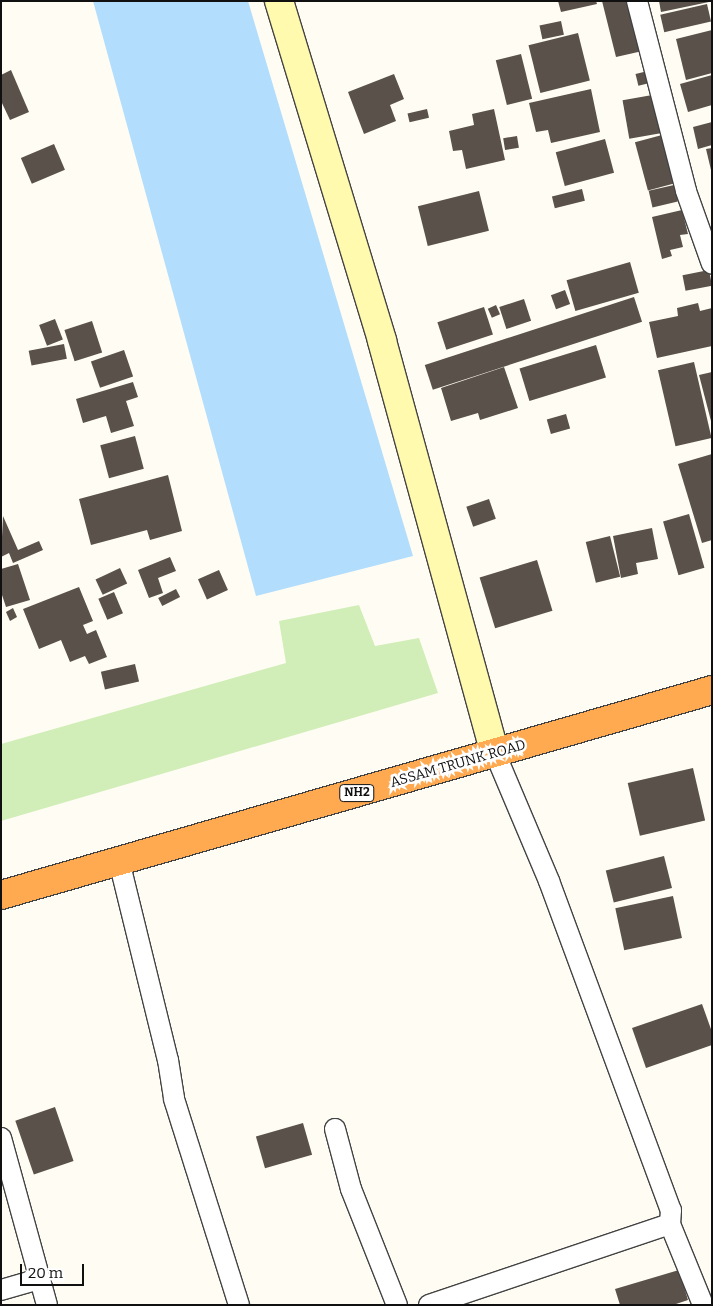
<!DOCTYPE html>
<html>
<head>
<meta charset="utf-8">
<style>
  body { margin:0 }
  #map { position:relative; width:713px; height:1306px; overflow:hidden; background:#fffdf3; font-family:Bitter,serif }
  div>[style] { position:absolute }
  .green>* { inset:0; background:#d1eeb8 }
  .water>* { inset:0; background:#b2ddfc }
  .building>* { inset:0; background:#5a514b; transform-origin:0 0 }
  .roads { filter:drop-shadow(1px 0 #434343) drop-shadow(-1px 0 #434343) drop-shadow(0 1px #434343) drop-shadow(0 -1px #434343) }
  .street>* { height:20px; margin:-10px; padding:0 10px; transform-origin:10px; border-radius:10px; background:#fff }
  .secondary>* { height:28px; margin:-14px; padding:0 14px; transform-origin:14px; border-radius:14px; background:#fffaae }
  .highway>* { height:28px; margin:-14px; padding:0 14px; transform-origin:14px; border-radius:14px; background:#ffa951 }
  span { translate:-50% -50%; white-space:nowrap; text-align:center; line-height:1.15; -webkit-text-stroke:5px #fff; paint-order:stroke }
  .shield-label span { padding:1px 4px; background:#fff; border:1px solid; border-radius:4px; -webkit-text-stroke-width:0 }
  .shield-label { font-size:12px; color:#101010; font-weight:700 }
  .street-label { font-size:14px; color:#101010 }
  .frame { position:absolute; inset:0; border:2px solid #101010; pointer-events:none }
  .scale { position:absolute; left:20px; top:1264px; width:64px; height:22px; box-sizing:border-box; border:2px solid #101010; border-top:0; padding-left:6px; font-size:15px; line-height:18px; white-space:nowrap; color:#101010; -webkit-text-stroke:4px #fff; paint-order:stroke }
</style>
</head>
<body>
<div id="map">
  <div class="green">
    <i style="clip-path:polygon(359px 605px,375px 646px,419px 638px,438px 693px,1px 821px,1px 744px,286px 663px,279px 621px)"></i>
  </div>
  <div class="water">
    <i style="clip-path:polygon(93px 1px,248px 1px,413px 556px,256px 596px)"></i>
  </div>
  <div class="building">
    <i style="clip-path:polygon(558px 1px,596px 1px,597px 4px,561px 12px)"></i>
    <i style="clip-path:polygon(602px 1px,635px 1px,647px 50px,616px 57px)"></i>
    <i style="clip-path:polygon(659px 1px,709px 1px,709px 2px,661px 12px)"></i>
    <i style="left:707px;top:4px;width:18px;height:48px;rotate:77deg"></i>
    <i style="left:561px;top:21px;width:14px;height:22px;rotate:78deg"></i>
    <i style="clip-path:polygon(712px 30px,712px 73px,686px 80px,676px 39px)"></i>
    <i style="left:578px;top:33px;width:49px;height:51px;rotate:76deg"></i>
    <i style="left:521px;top:54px;width:46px;height:26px;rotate:76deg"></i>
    <i style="clip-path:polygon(11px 70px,29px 112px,10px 120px,1px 101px,1px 75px)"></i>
    <i style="left:652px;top:70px;width:12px;height:17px;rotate:76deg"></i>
    <i style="clip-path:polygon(394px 74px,404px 99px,390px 105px,396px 121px,364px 134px,348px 92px)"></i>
    <i style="clip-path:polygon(712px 75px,712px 105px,688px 112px,680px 84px)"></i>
    <i style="clip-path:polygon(591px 89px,600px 132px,551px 143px,548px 130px,536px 132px,529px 103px)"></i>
    <i style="left:658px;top:94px;width:39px;height:36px;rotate:80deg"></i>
    <i style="left:427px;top:109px;width:9px;height:20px;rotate:77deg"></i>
    <i style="clip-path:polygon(494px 109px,505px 160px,466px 169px,462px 150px,453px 151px,449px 131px,474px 125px,472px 114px)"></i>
    <i style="clip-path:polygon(712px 122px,712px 145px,698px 149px,693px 127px)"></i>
    <i style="left:662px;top:135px;width:50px;height:28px;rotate:75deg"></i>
    <i style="left:517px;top:136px;width:12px;height:14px;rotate:81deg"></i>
    <i style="left:605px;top:139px;width:35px;height:51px;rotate:75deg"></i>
    <i style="left:54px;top:144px;width:28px;height:36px;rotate:67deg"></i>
    <i style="clip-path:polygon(712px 148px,712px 170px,711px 170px,706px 149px)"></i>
    <i style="left:674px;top:185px;width:17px;height:26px;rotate:77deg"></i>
    <i style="left:582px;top:189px;width:12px;height:31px;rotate:76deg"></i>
    <i style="left:479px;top:191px;width:41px;height:63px;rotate:76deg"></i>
    <i style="clip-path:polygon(682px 210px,688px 234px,680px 235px,683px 247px,670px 250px,672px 256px,662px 259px,652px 217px)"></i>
    <i style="left:630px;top:262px;width:32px;height:66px;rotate:74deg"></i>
    <i style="left:709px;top:270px;width:16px;height:27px;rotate:79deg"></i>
    <i style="left:565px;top:290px;width:15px;height:15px;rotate:70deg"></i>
    <i style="left:634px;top:297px;width:26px;height:220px;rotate:72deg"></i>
    <i style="left:524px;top:299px;width:23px;height:26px;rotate:72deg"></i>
    <i style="clip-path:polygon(698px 303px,700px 311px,712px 308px,712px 346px,657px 358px,649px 322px,678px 316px,677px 308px)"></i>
    <i style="left:496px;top:305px;width:10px;height:9px;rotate:66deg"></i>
    <i style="left:484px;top:307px;width:29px;height:49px;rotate:72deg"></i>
    <i style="left:55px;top:319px;width:22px;height:17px;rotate:69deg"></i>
    <i style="left:92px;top:321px;width:33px;height:29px;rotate:72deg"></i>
    <i style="left:64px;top:344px;width:15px;height:36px;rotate:79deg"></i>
    <i style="left:596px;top:345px;width:34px;height:80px;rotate:73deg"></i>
    <i style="left:124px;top:350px;width:28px;height:35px;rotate:71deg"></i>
    <i style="left:694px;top:362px;width:78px;height:37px;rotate:77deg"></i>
    <i style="clip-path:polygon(504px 367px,518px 408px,480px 420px,478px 413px,451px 421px,441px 388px)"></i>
    <i style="clip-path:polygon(712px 372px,712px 421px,711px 421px,699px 375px)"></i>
    <i style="clip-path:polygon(133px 382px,138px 397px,126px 401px,134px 426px,111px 433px,106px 416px,83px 423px,76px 399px)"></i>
    <i style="left:566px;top:414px;width:15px;height:20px;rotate:74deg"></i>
    <i style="left:135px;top:436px;width:34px;height:36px;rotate:75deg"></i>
    <i style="clip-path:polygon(712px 454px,712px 540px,702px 543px,678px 464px)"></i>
    <i style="clip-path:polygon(168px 475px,182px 531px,150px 540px,147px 530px,91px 545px,79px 499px)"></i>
    <i style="left:489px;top:499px;width:21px;height:24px;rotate:71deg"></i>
    <i style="left:689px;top:514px;width:56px;height:27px;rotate:74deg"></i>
    <i style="clip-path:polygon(3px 516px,18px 550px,39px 541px,43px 550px,13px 563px,9px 553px,1px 557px)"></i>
    <i style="clip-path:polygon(652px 528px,658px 559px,636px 563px,638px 574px,621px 578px,613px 536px)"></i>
    <i style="left:610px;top:536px;width:42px;height:25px;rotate:76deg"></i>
    <i style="clip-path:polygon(170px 557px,176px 571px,158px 578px,163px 593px,149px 598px,138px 570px)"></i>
    <i style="left:537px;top:560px;width:53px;height:60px;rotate:73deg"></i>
    <i style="clip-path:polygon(18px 564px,30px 600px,6px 607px,1px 592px,1px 569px)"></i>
    <i style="left:120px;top:568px;width:17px;height:27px;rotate:65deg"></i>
    <i style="left:219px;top:570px;width:22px;height:23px;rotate:66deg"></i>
    <i style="clip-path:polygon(79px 587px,93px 621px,83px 625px,87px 634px,96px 630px,107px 657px,89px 664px,85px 656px,70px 662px,61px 640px,39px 649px,23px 609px)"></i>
    <i style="left:176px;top:589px;width:9px;height:20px;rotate:63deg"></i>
    <i style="left:114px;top:592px;width:23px;height:17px;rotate:67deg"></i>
    <i style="clip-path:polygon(13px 608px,17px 617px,10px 621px,6px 612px)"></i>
    <i style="left:135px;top:664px;width:18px;height:35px;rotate:77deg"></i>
    <i style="left:693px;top:768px;width:54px;height:67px;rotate:77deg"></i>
    <i style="left:664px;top:856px;width:33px;height:60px;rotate:76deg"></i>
    <i style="left:673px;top:896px;width:43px;height:59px;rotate:78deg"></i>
    <i style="clip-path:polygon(702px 1004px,712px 1032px,712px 1045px,646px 1068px,632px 1028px)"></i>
    <i style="left:55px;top:1107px;width:57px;height:42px;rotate:71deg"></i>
    <i style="left:303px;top:1123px;width:33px;height:49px;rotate:74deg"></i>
    <i style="clip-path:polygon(679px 1270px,688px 1300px,673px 1305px,620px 1305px,615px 1289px)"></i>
  </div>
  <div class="roads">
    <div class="street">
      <i style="left:637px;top:1px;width:196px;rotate:75.5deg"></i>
      <i style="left:686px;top:191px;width:77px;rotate:70.4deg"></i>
      <i style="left:495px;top:753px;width:139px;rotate:67.1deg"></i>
      <i style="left:549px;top:881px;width:351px;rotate:69.7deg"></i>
      <i style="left:671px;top:1210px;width:14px;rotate:94deg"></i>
      <i style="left:670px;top:1224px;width:87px;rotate:67.8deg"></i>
      <i style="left:119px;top:861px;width:205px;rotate:76.2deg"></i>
      <i style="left:168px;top:1060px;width:39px;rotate:81deg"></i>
      <i style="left:174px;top:1099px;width:216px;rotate:72.5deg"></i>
      <i style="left:335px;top:1129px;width:62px;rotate:75.1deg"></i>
      <i style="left:351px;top:1189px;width:125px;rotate:68.4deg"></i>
      <i style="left:1px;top:1138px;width:173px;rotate:74.6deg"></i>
      <i style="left:1px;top:1290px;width:40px;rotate:-16deg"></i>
      <i style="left:429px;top:1305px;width:254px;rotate:-18.6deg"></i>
    </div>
    <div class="secondary">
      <i style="left:279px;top:1px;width:355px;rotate:73.1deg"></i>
      <i style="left:382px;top:341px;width:427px;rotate:74.7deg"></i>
    </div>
    <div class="highway">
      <i style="left:1px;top:895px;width:740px;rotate:-16.08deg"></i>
    </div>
  </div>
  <div class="shield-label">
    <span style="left:357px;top:793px">NH2</span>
  </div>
  <div class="street-label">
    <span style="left:458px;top:764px;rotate:-16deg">ASSAM TRUNK ROAD</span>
  </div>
  <div class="frame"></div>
  <div class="scale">20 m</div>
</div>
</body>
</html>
